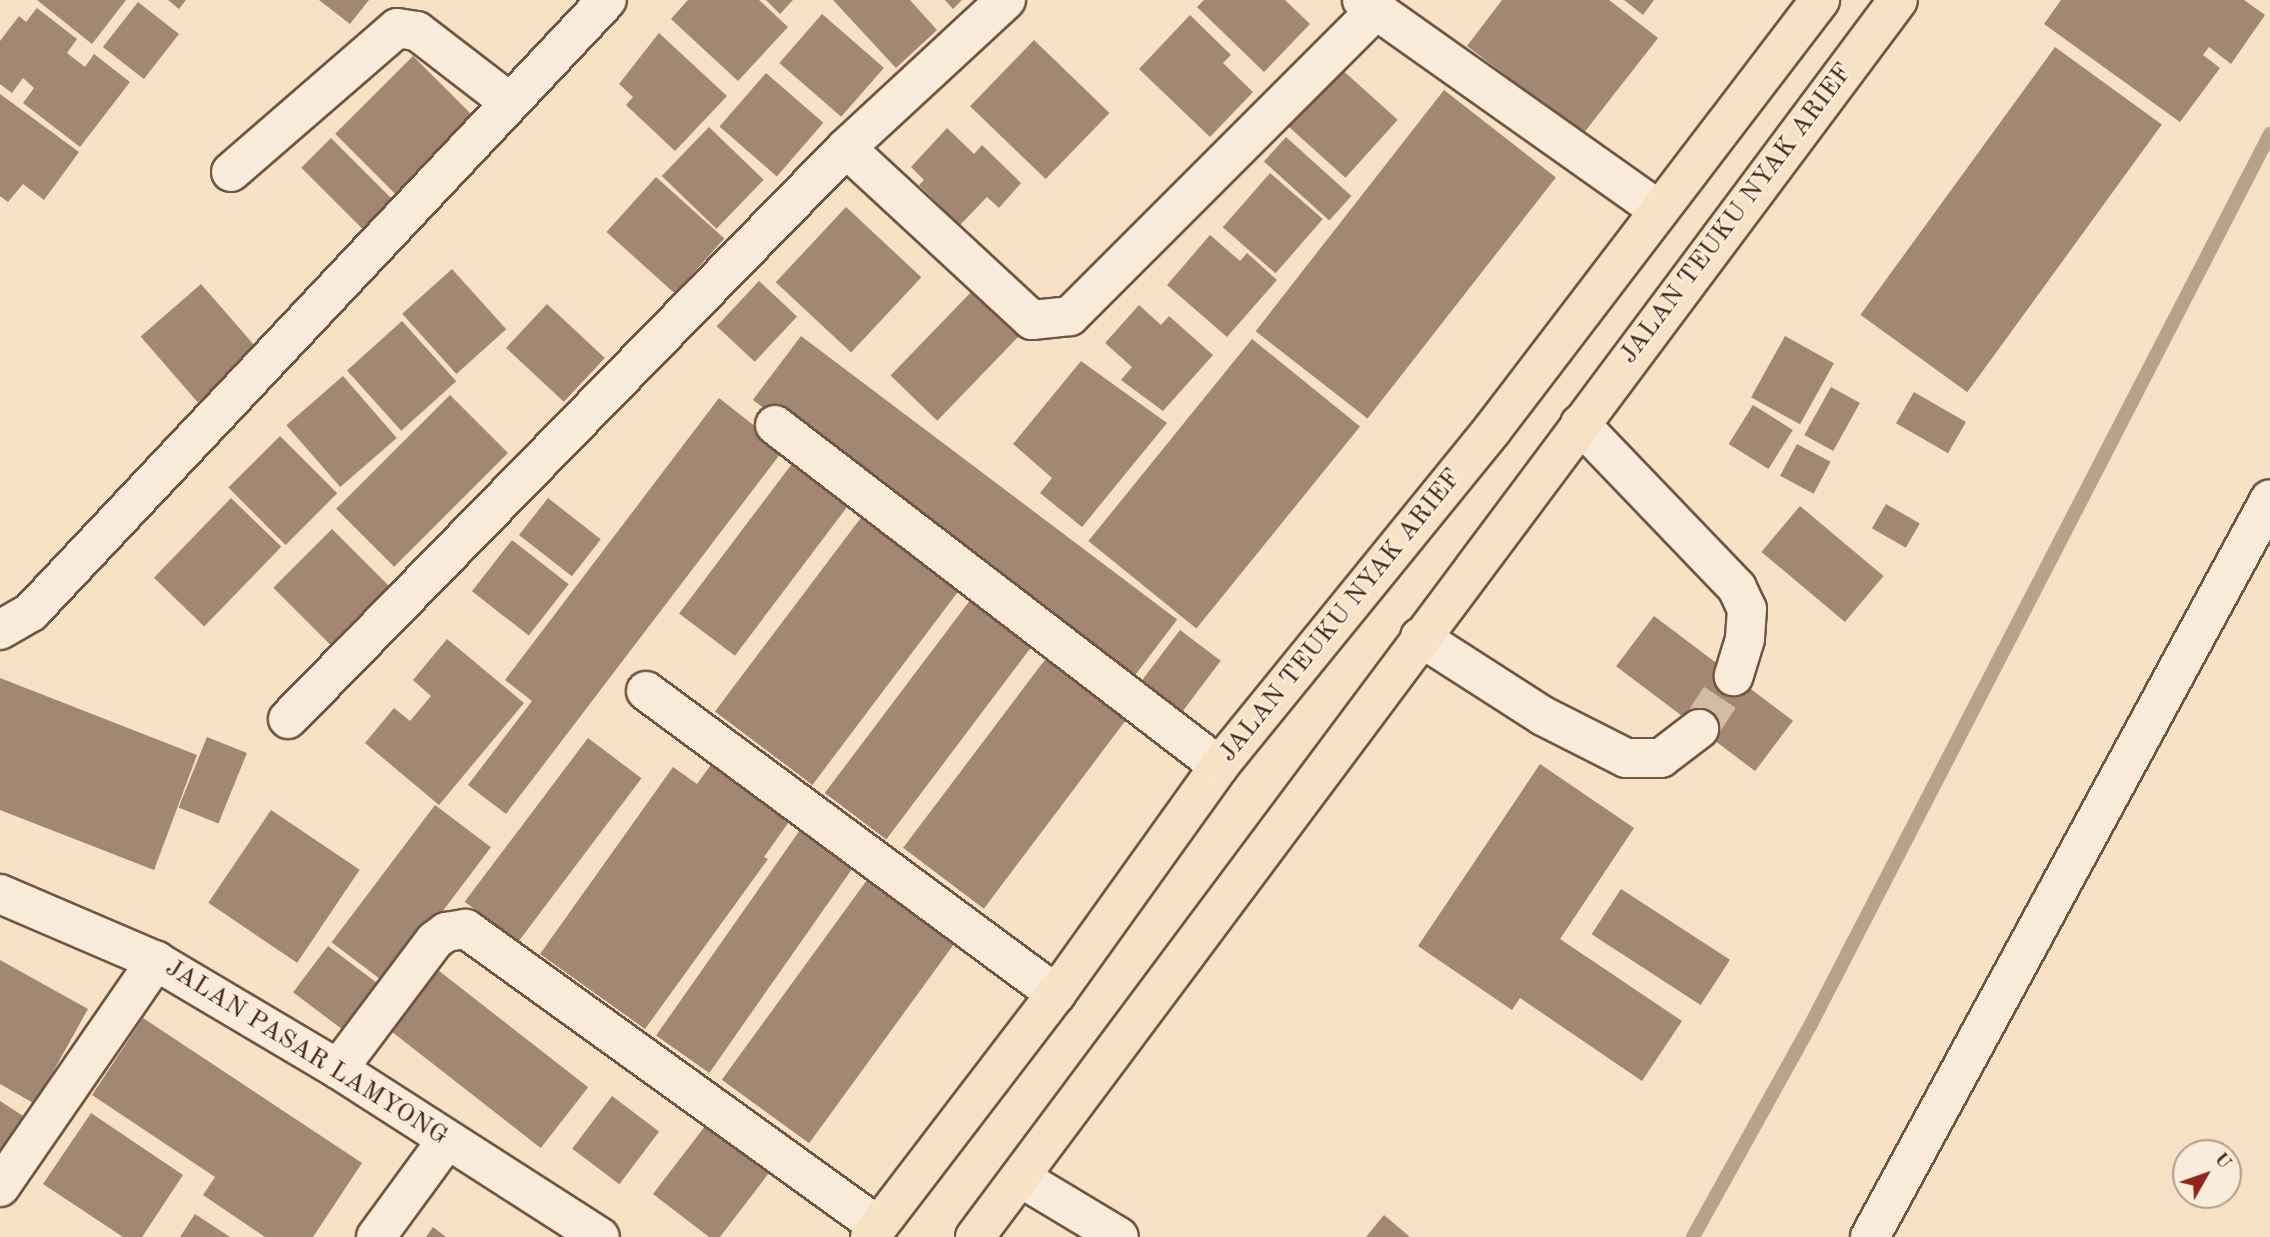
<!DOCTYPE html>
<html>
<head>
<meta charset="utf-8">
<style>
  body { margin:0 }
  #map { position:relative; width:2270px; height:1237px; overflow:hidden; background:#f7e2c6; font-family:"Old Standard TT",serif }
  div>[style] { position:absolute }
  .stream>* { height:14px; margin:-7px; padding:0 7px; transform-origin:7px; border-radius:7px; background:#baa28a }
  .building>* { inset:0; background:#a28872; transform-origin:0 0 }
  .minor-tunnel>* { height:38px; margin-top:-19px; transform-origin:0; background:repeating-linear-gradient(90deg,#d3bca3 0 38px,transparent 0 57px) }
  .roads { filter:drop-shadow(2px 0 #725542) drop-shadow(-2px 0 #725542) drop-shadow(0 2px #725542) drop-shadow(0 -2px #725542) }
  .minor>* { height:38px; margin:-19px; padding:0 19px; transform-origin:19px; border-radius:19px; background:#faecda }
  .major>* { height:38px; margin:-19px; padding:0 19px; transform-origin:19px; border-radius:19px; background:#f7e2c6 }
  span { translate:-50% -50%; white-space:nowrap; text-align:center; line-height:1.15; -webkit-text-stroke:5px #faecda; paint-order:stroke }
  .street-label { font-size:26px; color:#452616 }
  .north { position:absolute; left:2172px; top:1139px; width:70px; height:70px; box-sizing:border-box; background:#faecda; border:2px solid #b29d8c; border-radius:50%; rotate:50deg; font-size:19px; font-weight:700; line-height:28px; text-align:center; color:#452616 }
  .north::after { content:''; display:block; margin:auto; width:24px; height:32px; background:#8f2418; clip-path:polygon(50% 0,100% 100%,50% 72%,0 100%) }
</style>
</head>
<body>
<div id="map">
  <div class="stream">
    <i style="left:1693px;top:1237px;width:241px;rotate:-61deg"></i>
    <i style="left:1810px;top:1026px;width:1004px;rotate:-62.72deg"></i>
  </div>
  <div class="building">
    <i style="clip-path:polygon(37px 0,126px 0,92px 44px)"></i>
    <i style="clip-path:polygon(168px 0,186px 0,179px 9px)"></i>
    <i style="clip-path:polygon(319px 0,369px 0,350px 24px)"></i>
    <i style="clip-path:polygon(688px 0,759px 0,788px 27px,738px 81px,671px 19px)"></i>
    <i style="clip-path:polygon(766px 0,793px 0,780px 14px)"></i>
    <i style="clip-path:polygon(833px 0,910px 0,937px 30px,896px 68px)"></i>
    <i style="clip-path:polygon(945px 0,962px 0,953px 9px)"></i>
    <i style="clip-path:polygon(1204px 0,1285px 0,1310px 24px,1264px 72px,1197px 7px)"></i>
    <i style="clip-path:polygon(1502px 0,1609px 0,1658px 38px,1583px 134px,1467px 46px)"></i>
    <i style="clip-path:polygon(1624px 0,1654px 0,1643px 15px)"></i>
    <i style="clip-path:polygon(2061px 0,2244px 0,2265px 15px,2231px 64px,2209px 47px,2203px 55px,2220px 68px,2180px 122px,2044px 24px)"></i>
    <i style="left:138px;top:2px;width:52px;height:57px;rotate:38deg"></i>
    <i style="clip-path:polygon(37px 8px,77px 39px,67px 53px,85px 67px,94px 54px,130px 82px,80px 147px,23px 103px,34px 88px,23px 78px,12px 93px,0 84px,0 41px,19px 16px,26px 22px)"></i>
    <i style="left:822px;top:14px;width:82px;height:65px;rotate:41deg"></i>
    <i style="clip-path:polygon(1190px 15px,1231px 55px,1223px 63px,1253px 92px,1210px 137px,1139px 69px)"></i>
    <i style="clip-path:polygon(659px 33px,727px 96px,675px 151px,626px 105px,633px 97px,619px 84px)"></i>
    <i style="left:1034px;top:40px;width:105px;height:92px;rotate:44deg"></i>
    <i style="left:2055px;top:47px;width:132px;height:331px;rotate:36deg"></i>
    <i style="left:413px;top:56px;width:85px;height:110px;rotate:45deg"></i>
    <i style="left:1339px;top:67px;width:79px;height:78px;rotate:42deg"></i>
    <i style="left:766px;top:73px;width:76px;height:71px;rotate:41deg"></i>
    <i style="left:1444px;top:90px;width:142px;height:306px;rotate:38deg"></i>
    <i style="clip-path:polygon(0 94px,79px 152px,44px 200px,23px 184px,8px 202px,0 196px)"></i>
    <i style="left:709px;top:127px;width:76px;height:68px;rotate:44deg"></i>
    <i style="clip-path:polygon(947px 128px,974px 154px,982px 145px,1021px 183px,999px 208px,987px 197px,960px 225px,919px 185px,924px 180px,911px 167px)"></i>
    <i style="left:1286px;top:137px;width:88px;height:33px;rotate:42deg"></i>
    <i style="left:331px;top:138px;width:93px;height:42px;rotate:45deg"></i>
    <i style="left:1270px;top:173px;width:70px;height:72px;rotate:41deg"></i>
    <i style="left:656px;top:177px;width:92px;height:74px;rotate:42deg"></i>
    <i style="left:846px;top:207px;width:103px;height:103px;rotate:43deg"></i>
    <i style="clip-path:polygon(1210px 235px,1240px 261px,1247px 253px,1277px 280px,1227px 337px,1167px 285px)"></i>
    <i style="left:452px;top:269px;width:81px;height:67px;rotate:48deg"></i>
    <i style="left:759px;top:281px;width:52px;height:62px;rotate:43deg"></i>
    <i style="left:201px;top:284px;width:87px;height:80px;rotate:49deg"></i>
    <i style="left:976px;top:287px;width:65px;height:123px;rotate:44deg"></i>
    <i style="left:547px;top:304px;width:79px;height:60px;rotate:43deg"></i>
    <i style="clip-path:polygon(1139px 305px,1161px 325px,1169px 316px,1213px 355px,1163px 411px,1121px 380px,1132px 367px,1105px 343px)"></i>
    <i style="left:402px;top:321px;width:81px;height:74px;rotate:48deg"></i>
    <i style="left:801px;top:336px;width:471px;height:80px;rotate:37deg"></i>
    <i style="left:1785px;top:336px;width:56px;height:70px;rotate:29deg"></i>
    <i style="left:1252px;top:339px;width:139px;height:260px;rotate:39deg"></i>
    <i style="clip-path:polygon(1081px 361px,1167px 423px,1082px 527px,1040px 493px,1052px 478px,1013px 444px)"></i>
    <i style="left:343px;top:376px;width:82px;height:75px;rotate:49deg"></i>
    <i style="left:1831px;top:387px;width:33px;height:55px;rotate:29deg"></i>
    <i style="left:1914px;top:392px;width:60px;height:36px;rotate:30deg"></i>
    <i style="left:450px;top:395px;width:82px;height:161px;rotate:45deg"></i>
    <i style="clip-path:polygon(719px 398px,784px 449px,506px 814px,468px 785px,532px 701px,505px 680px)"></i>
    <i style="left:1753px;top:405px;width:47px;height:46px;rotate:32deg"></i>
    <i style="left:280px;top:436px;width:81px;height:73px;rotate:45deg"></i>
    <i style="left:1797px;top:444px;width:38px;height:36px;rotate:28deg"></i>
    <i style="left:794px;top:461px;width:70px;height:191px;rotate:37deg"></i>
    <i style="left:231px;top:498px;width:70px;height:111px;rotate:44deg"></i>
    <i style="left:548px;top:498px;width:67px;height:47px;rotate:38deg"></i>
    <i style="left:1886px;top:504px;width:39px;height:28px;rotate:30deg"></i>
    <i style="left:1800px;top:506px;width:109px;height:60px;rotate:40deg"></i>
    <i style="left:866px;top:511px;width:122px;height:251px;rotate:37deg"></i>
    <i style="left:332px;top:529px;width:81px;height:83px;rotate:45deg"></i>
    <i style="left:512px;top:540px;width:72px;height:65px;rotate:38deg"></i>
    <i style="left:974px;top:595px;width:77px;height:248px;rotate:37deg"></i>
    <i style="left:1654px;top:616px;width:174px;height:63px;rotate:37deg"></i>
    <i style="left:1180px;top:630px;width:51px;height:69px;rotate:37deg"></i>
    <i style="clip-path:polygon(447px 639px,524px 703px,439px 805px,365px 743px,394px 708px,410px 721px,431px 696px,413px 680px)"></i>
    <i style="left:1053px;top:649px;width:101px;height:249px;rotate:37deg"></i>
    <i style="clip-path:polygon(0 678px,197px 755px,154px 870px,0 810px)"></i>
    <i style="left:207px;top:737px;width:43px;height:76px;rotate:22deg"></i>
    <i style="left:588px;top:738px;width:67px;height:205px;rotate:37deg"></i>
    <i style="clip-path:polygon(713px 762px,791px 819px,764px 857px,768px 859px,645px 1029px,540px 954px,673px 767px,697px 784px)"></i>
    <i style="clip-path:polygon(1540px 764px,1634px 828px,1560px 939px,1682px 1021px,1642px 1081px,1520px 998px,1512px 1010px,1418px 946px)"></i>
    <i style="left:435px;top:805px;width:70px;height:172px;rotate:37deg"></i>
    <i style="left:271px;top:810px;width:107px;height:112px;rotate:34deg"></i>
    <i style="left:800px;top:830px;width:65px;height:251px;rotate:35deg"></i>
    <i style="left:867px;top:880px;width:108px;height:247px;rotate:36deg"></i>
    <i style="left:1621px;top:889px;width:130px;height:54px;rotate:33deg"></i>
    <i style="left:328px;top:946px;width:66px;height:58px;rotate:37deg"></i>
    <i style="clip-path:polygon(0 960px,88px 1009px,35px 1104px,0 1084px)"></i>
    <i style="left:429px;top:963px;width:202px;height:77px;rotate:38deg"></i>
    <i style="clip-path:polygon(143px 1018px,362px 1163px,313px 1237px,265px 1237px,203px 1195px,215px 1177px,92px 1095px)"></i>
    <i style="left:612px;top:1096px;width:59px;height:66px;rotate:37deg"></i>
    <i style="clip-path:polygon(0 1101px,31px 1121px,0 1171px)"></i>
    <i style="clip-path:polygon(91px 1113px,183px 1175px,142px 1237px,123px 1237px,43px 1184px)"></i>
    <i style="clip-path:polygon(712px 1117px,775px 1165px,720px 1237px,709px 1237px,653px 1194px)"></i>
    <i style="clip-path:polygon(195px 1214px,230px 1237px,180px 1237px)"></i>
    <i style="clip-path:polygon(1384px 1215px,1410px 1237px,1366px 1237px)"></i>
    <i style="clip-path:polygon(433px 1227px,446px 1237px,426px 1237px)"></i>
  </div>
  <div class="minor-tunnel">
    <i style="left:1699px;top:729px;width:64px;rotate:-56.6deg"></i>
  </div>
  <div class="roads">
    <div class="minor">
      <i style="left:1362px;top:0;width:364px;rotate:35.3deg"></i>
      <i style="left:846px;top:148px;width:253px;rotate:42.8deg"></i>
      <i style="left:1032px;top:320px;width:38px;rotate:-6deg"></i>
      <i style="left:1070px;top:316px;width:431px;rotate:-45deg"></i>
      <i style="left:231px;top:172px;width:220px;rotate:-40.9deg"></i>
      <i style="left:397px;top:28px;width:20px;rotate:9deg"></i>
      <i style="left:417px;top:31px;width:115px;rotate:37.6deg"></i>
      <i style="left:1580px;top:424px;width:227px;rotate:46.2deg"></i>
      <i style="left:1737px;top:588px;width:23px;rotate:65deg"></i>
      <i style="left:1747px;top:609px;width:30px;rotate:94deg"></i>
      <i style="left:1745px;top:639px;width:39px;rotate:107deg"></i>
      <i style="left:775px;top:425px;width:560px;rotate:37.52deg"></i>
      <i style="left:0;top:630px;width:36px;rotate:-30deg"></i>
      <i style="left:31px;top:612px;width:840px;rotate:-46.74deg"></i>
      <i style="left:1420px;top:637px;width:146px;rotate:32.7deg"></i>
      <i style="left:1543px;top:716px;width:93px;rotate:26.8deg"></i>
      <i style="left:1626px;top:758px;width:35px"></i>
      <i style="left:1661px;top:758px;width:48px;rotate:-37.3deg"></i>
      <i style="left:646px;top:691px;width:510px;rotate:36.47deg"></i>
      <i style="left:288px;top:719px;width:798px;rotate:-45.66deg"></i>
      <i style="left:846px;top:148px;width:218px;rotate:-42.8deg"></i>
      <i style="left:0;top:894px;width:170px;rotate:23.2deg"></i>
      <i style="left:156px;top:961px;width:212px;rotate:30.7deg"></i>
      <i style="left:338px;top:1069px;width:311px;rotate:32.7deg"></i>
      <i style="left:338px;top:1069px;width:161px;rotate:-53.1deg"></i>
      <i style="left:435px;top:940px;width:14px;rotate:-36deg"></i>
      <i style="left:446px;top:932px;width:20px;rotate:-9deg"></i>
      <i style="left:466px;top:929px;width:508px;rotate:35.79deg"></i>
      <i style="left:1021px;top:1178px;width:114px;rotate:31deg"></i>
      <i style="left:0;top:1187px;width:275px;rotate:-55.4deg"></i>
      <i style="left:376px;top:1237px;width:120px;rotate:-53.8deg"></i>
      <i style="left:1870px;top:1237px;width:839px;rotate:-61.54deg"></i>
    </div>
    <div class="major">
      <i style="left:870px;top:1237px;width:306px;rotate:-52.6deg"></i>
      <i style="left:1056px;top:994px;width:280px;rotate:-54.4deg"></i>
      <i style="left:1219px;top:766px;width:433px;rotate:-50.9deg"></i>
      <i style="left:1492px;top:430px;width:541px;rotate:-52.66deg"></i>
      <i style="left:975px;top:1237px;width:1543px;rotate:-53.27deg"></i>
    </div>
  </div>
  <div class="street-label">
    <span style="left:1737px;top:214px;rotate:-53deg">JALAN TEUKU NYAK ARIEF</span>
    <span style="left:1341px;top:616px;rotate:-51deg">JALAN TEUKU NYAK ARIEF</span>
    <span style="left:306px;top:1053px;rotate:32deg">JALAN PASAR LAMYONG</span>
  </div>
  <div class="north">U</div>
</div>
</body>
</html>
